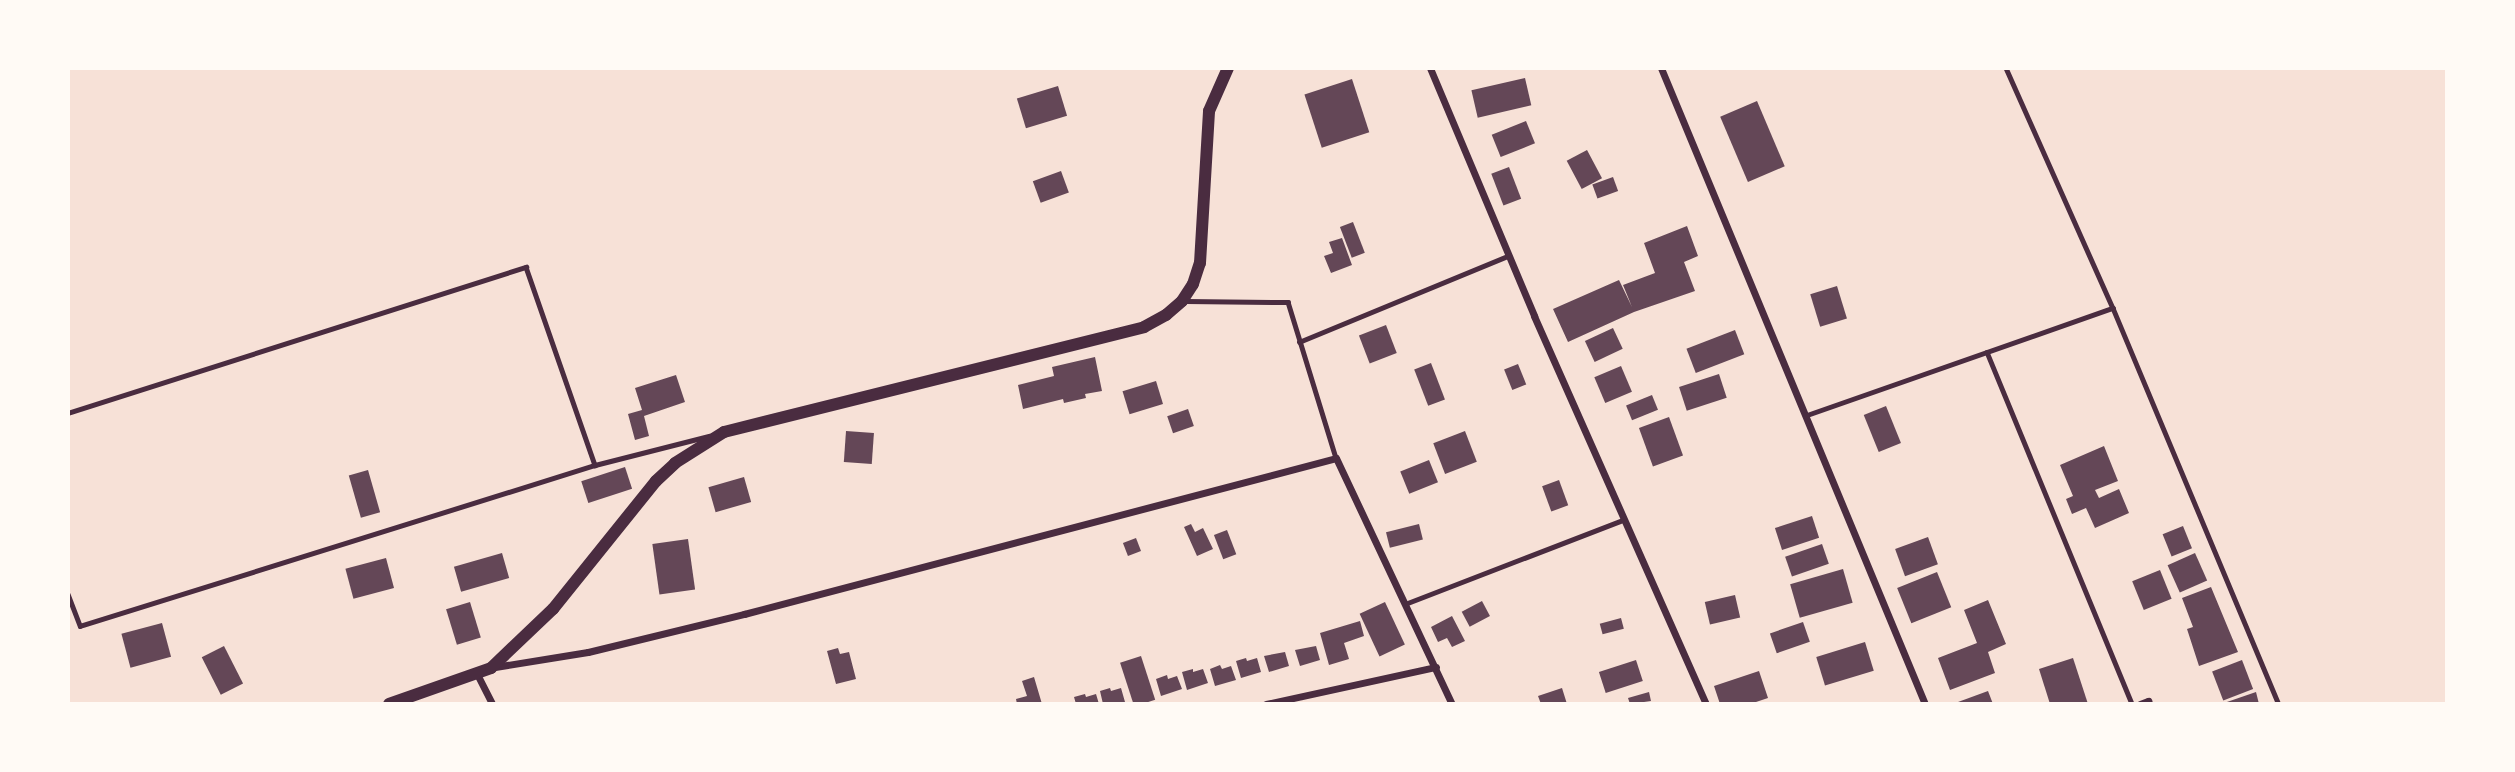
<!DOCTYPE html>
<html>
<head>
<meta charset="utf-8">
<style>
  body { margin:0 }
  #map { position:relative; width:2515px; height:772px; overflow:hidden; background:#f7e1d7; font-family:"Titillium Web",sans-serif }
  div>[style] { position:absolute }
  .building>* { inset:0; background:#644757; transform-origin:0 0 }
  .service>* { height:4.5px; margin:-2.25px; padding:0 2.25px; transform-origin:2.25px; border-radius:2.25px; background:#4a2c40 }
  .minor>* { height:7px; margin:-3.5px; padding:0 3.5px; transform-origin:3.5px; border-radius:3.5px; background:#4a2c40 }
  .secondary>* { height:12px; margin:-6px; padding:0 6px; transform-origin:6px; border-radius:6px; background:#4a2c40 }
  span { translate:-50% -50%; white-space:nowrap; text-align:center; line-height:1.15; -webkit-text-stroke:6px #fffaf5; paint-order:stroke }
  .frame { position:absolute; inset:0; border:70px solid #fffaf5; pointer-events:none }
</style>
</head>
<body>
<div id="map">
  <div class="building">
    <i style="left:1525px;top:78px;width:28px;height:55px;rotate:77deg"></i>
    <i style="left:1352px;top:79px;width:56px;height:50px;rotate:72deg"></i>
    <i style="left:1058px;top:86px;width:31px;height:43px;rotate:73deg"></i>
    <i style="left:1757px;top:101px;width:71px;height:40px;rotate:67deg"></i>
    <i style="left:1526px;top:121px;width:24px;height:37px;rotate:68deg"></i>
    <i style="left:1587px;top:150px;width:32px;height:23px;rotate:62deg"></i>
    <i style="left:1509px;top:167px;width:34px;height:19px;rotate:69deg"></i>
    <i style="left:1061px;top:171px;width:23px;height:30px;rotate:70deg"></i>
    <i style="left:1613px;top:177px;width:15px;height:22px;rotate:70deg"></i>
    <i style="left:1353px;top:222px;width:33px;height:14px;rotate:69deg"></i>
    <i style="clip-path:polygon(1687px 226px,1698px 256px,1684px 262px,1695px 291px,1634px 312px,1568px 342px,1553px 309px,1619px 280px,1632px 307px,1623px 285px,1655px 273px,1644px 243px)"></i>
    <i style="clip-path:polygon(1342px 238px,1352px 265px,1331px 273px,1324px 256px,1333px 253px,1329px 242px)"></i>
    <i style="left:1837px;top:286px;width:34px;height:28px;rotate:73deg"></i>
    <i style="left:1386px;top:325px;width:30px;height:29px;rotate:69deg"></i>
    <i style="left:1613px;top:328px;width:23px;height:31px;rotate:65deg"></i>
    <i style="left:1735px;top:330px;width:26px;height:52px;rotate:69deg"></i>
    <i style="clip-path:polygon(1095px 357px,1102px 391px,1085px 394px,1086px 398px,1064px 403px,1063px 399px,1023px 409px,1018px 385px,1054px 376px,1052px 367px)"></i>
    <i style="left:1431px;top:363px;width:39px;height:18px;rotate:69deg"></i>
    <i style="left:1518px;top:364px;width:22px;height:15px;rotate:68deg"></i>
    <i style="left:1621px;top:366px;width:28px;height:29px;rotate:67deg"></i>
    <i style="left:1719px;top:374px;width:25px;height:42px;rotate:72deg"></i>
    <i style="clip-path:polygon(676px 375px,685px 402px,644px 416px,649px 436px,635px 440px,628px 414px,642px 410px,635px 388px)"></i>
    <i style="left:1156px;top:381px;width:24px;height:35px;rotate:73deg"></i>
    <i style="left:1652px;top:395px;width:16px;height:28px;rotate:68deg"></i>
    <i style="left:1886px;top:406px;width:40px;height:24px;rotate:68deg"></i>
    <i style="left:1188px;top:409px;width:18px;height:22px;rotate:71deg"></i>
    <i style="left:1669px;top:417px;width:41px;height:32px;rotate:70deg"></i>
    <i style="left:846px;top:431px;width:28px;height:31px;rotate:4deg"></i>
    <i style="left:1465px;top:431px;width:33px;height:34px;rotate:69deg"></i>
    <i style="clip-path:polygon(2104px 446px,2118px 481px,2095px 490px,2099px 498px,2119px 489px,2129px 513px,2095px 528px,2086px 508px,2072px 514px,2066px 499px,2073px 496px,2060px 465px)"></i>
    <i style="left:1429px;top:460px;width:24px;height:31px;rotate:68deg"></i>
    <i style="left:625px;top:467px;width:23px;height:46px;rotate:72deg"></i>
    <i style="left:368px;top:470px;width:44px;height:20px;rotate:74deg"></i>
    <i style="left:744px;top:477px;width:26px;height:37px;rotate:74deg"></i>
    <i style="left:1559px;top:480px;width:27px;height:18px;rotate:70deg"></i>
    <i style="left:1812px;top:516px;width:23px;height:39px;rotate:72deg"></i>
    <i style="clip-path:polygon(1191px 524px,1195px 532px,1203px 528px,1213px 549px,1197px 556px,1184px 527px)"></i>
    <i style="left:1419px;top:524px;width:16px;height:34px;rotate:76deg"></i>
    <i style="left:2183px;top:526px;width:24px;height:22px;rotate:68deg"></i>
    <i style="left:1227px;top:530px;width:26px;height:14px;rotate:69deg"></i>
    <i style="left:1928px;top:537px;width:29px;height:35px;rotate:70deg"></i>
    <i style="left:1136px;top:538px;width:14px;height:14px;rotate:69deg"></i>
    <i style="left:688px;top:539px;width:51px;height:36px;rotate:82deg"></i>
    <i style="left:1822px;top:544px;width:21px;height:39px;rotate:71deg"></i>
    <i style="left:502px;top:553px;width:26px;height:50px;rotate:74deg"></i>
    <i style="left:2195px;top:553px;width:30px;height:30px;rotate:66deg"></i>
    <i style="left:386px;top:558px;width:31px;height:42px;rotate:75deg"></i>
    <i style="left:1843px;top:569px;width:35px;height:55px;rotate:74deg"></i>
    <i style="left:2160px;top:570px;width:31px;height:30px;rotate:68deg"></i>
    <i style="left:1937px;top:572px;width:38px;height:43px;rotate:68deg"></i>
    <i style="clip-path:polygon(2211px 587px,2238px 652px,2199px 666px,2187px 629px,2193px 627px,2182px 598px)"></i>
    <i style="left:1735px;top:595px;width:23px;height:31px;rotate:77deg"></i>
    <i style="clip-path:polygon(1988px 600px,2006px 644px,1988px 652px,1995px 673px,1950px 690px,1938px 658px,1977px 643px,1964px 610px)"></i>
    <i style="left:1482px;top:601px;width:17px;height:23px;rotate:62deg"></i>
    <i style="left:470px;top:602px;width:37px;height:25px;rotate:73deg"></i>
    <i style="left:1385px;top:602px;width:47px;height:28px;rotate:65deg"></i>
    <i style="clip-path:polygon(1452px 616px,1465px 641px,1452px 647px,1447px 638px,1438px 642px,1431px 627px)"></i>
    <i style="left:1621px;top:618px;width:11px;height:22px;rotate:75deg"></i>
    <i style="clip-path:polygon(1360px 621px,1364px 636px,1344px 643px,1349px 659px,1329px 665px,1320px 633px)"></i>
    <i style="left:1803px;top:622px;width:21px;height:35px;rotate:71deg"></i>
    <i style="left:162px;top:623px;width:35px;height:42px;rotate:75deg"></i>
    <i style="left:1865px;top:642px;width:30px;height:51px;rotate:73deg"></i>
    <i style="left:224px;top:646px;width:42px;height:25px;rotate:63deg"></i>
    <i style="clip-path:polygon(1316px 646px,1320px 660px,1300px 666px,1295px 650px)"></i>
    <i style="clip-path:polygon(838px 648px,840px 654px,849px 652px,856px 679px,836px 684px,827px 651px)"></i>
    <i style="clip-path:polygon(1285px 652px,1289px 666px,1269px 672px,1264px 656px)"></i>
    <i style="left:1141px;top:656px;width:46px;height:22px;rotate:72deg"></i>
    <i style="clip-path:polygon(1246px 658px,1247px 661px,1257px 658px,1261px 672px,1241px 678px,1236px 661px)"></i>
    <i style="clip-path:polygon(2073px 658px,2088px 704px,2050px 704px,2039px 669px)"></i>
    <i style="left:1636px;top:660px;width:22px;height:39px;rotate:72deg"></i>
    <i style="left:2242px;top:660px;width:31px;height:32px;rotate:69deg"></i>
    <i style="clip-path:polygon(1220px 665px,1222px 669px,1231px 666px,1236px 680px,1215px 686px,1210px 669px)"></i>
    <i style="clip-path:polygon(1193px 669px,1193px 672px,1203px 669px,1208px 683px,1187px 690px,1182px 672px)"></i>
    <i style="clip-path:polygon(1759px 671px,1768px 698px,1750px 704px,1720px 704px,1714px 686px)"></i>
    <i style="clip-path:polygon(1167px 675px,1168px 679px,1177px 676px,1182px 689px,1161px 696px,1156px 679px)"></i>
    <i style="clip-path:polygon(1034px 677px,1042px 704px,1017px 704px,1016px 699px,1027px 696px,1022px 681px)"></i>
    <i style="clip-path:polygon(1110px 688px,1111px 691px,1121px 688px,1125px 702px,1103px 704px,1100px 691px)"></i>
    <i style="clip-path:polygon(1562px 688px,1567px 704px,1541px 704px,1538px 696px)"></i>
    <i style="clip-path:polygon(1988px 691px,1993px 704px,1958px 704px,1958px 702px)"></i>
    <i style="clip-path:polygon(1649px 692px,1651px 701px,1630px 704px,1628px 698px)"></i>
    <i style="clip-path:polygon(2256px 692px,2259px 704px,2224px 704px,2224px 703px)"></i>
    <i style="clip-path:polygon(1085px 694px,1086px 697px,1096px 694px,1099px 704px,1076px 704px,1074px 697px)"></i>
  </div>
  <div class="service">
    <i style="left:2006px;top:68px;width:263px;rotate:66deg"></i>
    <i style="left:2113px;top:308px;width:429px;rotate:67.3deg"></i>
    <i style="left:1186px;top:301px;width:102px;rotate:0.6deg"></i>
    <i style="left:1288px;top:302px;width:163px;rotate:72.9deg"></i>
    <i style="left:1299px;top:342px;width:226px;rotate:-22.4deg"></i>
    <i style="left:1987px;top:352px;width:381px;rotate:67.6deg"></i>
    <i style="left:68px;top:413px;width:481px;rotate:-17.7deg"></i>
    <i style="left:526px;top:267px;width:210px;rotate:70.8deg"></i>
    <i style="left:1807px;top:415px;width:324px;rotate:-19.3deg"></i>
    <i style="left:68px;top:594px;width:34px;rotate:69deg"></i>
    <i style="left:80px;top:626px;width:540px;rotate:-17.36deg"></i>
    <i style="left:595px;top:465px;width:118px;rotate:-14.3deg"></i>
    <i style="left:1405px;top:604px;width:234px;rotate:-21.1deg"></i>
  </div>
  <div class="minor">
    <i style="left:1430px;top:68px;width:269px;rotate:67.2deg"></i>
    <i style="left:1534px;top:316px;width:424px;rotate:66.1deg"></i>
    <i style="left:1661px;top:68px;width:689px;rotate:67.46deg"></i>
    <i style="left:495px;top:667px;width:94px;rotate:-9.2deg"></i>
    <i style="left:588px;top:652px;width:161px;rotate:-13.7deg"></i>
    <i style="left:744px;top:614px;width:612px;rotate:-14.76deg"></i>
    <i style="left:1336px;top:458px;width:272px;rotate:64.8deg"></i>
    <i style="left:477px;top:674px;width:34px;rotate:63deg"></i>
    <i style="left:1266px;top:704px;width:174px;rotate:-12.3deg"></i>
    <i style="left:2140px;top:704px;width:9px;rotate:-21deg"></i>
    <i style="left:2148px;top:701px;width:3px;rotate:72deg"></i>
  </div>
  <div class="secondary">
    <i style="left:389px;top:704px;width:108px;rotate:-19.4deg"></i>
    <i style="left:491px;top:668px;width:86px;rotate:-43.6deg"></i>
    <i style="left:553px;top:609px;width:164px;rotate:-51.2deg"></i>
    <i style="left:656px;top:481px;width:26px;rotate:-43deg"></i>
    <i style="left:675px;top:463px;width:58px;rotate:-32.3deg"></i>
    <i style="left:724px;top:432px;width:433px;rotate:-14deg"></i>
    <i style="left:1144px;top:327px;width:25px;rotate:-29deg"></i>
    <i style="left:1166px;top:315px;width:21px;rotate:-41deg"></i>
    <i style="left:1182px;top:301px;width:20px;rotate:-57deg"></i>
    <i style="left:1193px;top:284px;width:22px;rotate:-72deg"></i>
    <i style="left:1200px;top:263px;width:152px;rotate:-86.6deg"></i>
    <i style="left:1209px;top:111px;width:47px;rotate:-66.2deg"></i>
  </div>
  <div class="frame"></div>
</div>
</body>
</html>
